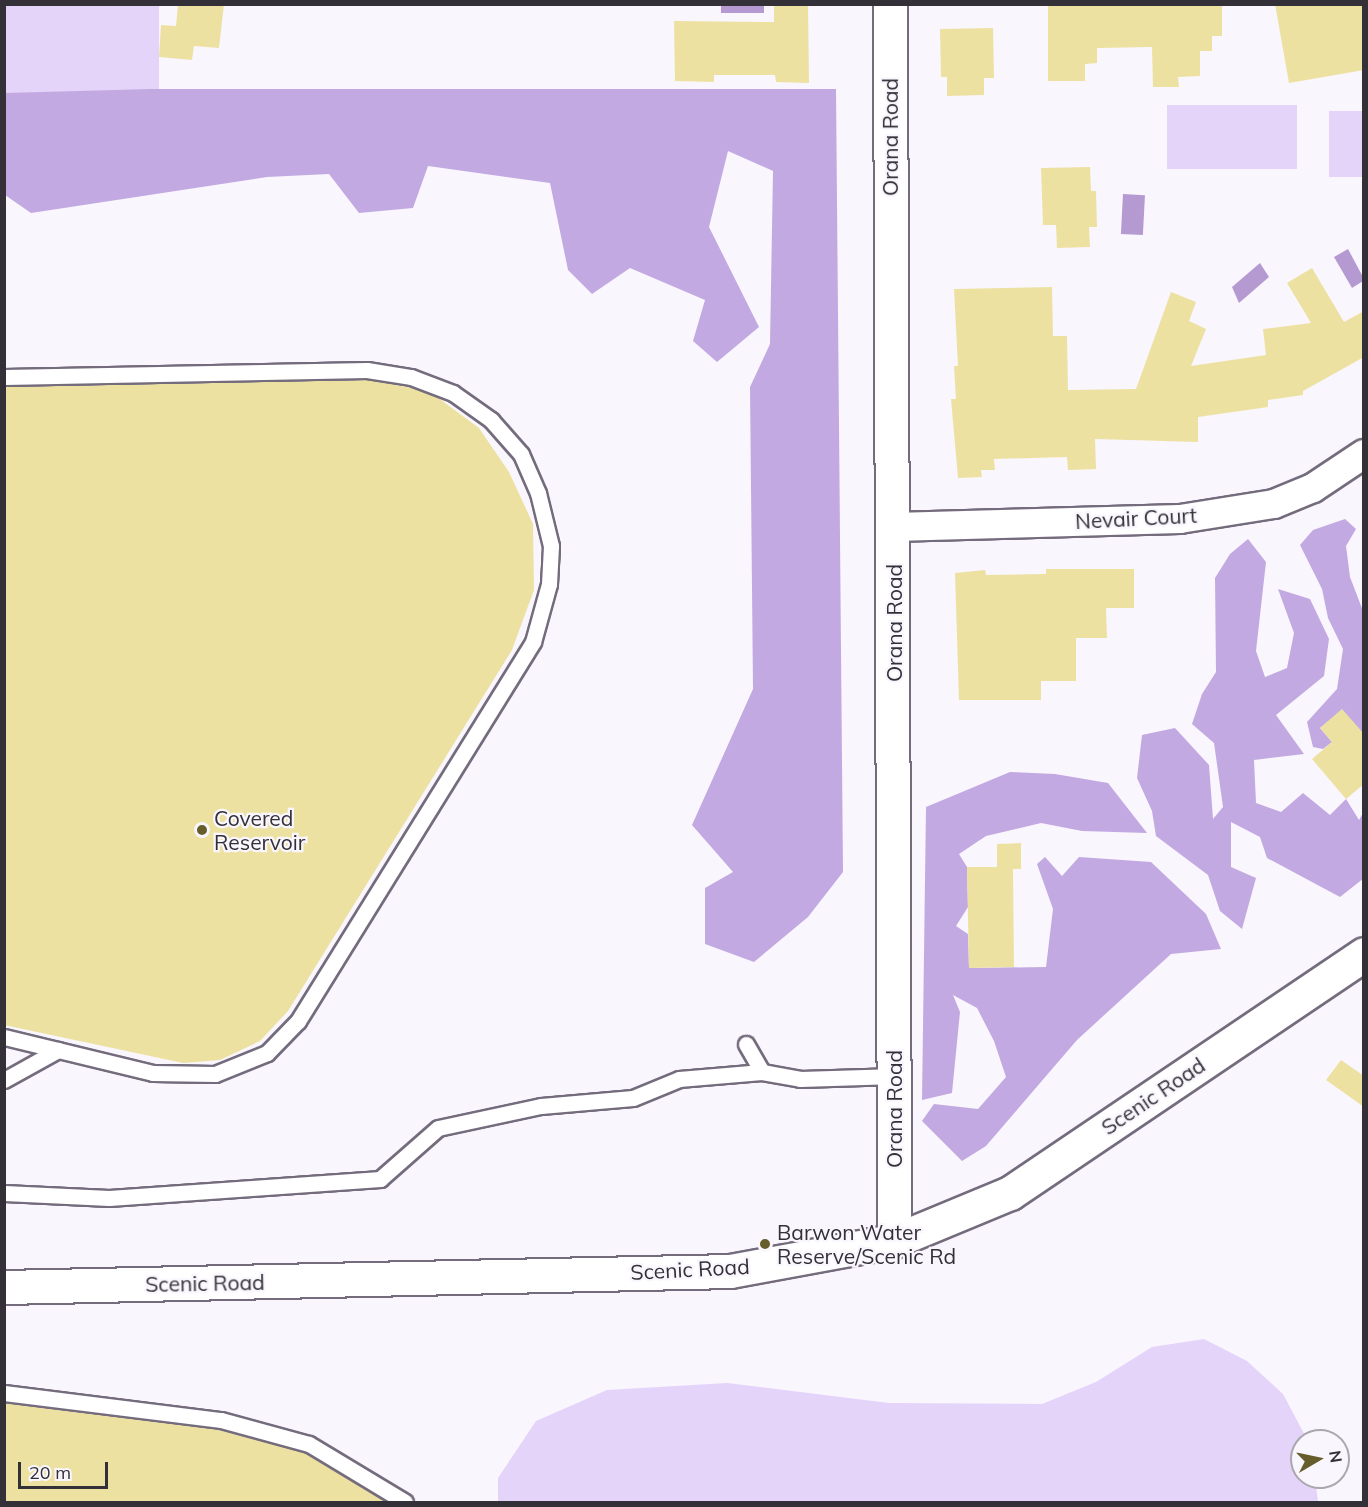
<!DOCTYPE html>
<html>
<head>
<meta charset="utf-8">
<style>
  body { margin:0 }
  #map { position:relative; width:1368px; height:1507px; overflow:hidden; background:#f9f6fe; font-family:Mulish,sans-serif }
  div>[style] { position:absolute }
  .green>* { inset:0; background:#e5d4f9; transform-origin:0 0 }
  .forest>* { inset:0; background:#c3a9e1 }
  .water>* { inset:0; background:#b59ad1; transform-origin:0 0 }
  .building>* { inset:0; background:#ede1a1 }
  .roads { filter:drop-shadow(2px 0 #746c7d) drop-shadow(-2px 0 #746c7d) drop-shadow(0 2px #746c7d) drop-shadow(0 -2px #746c7d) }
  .lane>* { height:15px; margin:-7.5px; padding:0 7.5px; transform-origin:7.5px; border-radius:7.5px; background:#fff }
  .street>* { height:28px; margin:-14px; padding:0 14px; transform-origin:14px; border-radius:14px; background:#fff }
  .secondary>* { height:33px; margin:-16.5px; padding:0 16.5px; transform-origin:16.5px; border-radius:16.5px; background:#fff }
  .dots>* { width:16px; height:16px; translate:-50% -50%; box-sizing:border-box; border:3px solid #f9f6fe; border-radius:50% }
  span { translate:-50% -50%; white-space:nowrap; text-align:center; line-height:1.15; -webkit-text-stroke:4.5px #f9f6fe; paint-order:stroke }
  .street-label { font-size:21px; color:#343038 }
  .poi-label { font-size:21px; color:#343038 }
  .left { translate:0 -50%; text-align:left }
  .frame { position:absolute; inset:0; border:6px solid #343038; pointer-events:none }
  .north { position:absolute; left:1290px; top:1429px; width:60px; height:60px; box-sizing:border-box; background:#f9f6fe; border:2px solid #aaa7af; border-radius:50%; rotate:81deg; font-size:16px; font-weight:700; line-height:24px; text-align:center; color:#343038 }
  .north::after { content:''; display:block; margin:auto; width:21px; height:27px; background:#665d2a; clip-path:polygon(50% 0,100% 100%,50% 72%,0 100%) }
  .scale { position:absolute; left:18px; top:1462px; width:90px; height:27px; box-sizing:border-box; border:3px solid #343038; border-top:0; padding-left:8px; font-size:18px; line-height:21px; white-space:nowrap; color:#343038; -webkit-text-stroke:4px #f9f6fe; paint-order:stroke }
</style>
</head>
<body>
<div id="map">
  <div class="green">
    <i style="left:4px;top:5px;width:155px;height:88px"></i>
    <i style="left:1167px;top:105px;width:130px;height:64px"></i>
    <i style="left:1363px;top:111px;width:66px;height:34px;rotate:90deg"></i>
    <i style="clip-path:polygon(1204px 1339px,1247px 1361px,1283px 1394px,1308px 1441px,1302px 1441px,1302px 1477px,1315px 1477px,1318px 1502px,498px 1502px,498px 1478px,536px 1421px,607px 1390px,727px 1383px,889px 1403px,1042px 1404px,1096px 1382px,1152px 1347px)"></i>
  </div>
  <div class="forest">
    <i style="clip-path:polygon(151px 89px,836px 89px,843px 872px,808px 917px,754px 962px,705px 944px,705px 888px,733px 872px,692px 825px,753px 689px,750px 387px,770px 344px,773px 171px,728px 151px,709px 227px,759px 327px,717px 362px,693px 341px,705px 300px,630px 268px,592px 294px,568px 270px,550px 183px,428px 166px,413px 208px,359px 213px,329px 174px,267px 177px,31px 213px,5px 195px,5px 93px)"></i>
    <i style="clip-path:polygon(1345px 519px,1356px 529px,1346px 546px,1350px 577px,1363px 611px,1363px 734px,1342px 710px,1320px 728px,1332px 742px,1323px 749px,1313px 747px,1307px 722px,1337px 689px,1343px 649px,1328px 618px,1322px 589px,1300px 545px,1313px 530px)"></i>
    <i style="clip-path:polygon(1248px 539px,1266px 562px,1256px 651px,1265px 677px,1287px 668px,1294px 633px,1278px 589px,1310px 599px,1329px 639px,1324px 676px,1276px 715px,1304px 754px,1254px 760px,1256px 803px,1281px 812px,1303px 793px,1330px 815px,1346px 799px,1359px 820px,1363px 813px,1364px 878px,1340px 897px,1267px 858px,1260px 837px,1231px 822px,1231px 867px,1256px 878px,1242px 929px,1220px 911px,1208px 875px,1156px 836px,1152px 811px,1137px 778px,1142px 735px,1175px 728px,1209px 765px,1213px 819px,1223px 807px,1214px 743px,1192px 724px,1202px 694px,1216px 672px,1215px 578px,1230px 554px)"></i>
    <i style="clip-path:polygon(1010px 772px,1055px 774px,1108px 783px,1147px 833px,1082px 831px,1041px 823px,986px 836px,959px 854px,967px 867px,968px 907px,956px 926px,968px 934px,969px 968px,1046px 967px,1053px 909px,1037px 864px,1045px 857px,1062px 876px,1079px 857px,1151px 862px,1206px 914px,1221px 949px,1171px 954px,1077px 1040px,986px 1146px,962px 1161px,922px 1121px,934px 1104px,978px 1109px,1006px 1077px,994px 1041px,977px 1008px,953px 995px,960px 1012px,952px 1093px,922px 1100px,926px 807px)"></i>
  </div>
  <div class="water">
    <i style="left:721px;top:5px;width:43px;height:8px"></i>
    <i style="left:1123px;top:194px;width:22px;height:40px;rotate:3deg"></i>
    <i style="clip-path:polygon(1348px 249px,1363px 277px,1363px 281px,1352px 288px,1334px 257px)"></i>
    <i style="clip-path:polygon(1260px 263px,1269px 277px,1239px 303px,1232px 287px)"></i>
  </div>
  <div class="building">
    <i style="clip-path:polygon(178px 4px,224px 4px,219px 48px,194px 46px,192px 60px,159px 57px,161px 25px,176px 26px)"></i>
    <i style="clip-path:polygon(774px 4px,808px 4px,809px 83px,776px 82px,775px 75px,714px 75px,714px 82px,675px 81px,674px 21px,774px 22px)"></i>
    <i style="clip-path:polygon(1048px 4px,1222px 4px,1222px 36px,1212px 36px,1212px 51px,1200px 51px,1200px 76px,1178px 77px,1179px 87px,1153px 87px,1152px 47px,1097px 48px,1097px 63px,1085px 64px,1085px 81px,1048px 81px)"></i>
    <i style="clip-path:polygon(1275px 4px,1364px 4px,1364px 70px,1289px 83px)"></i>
    <i style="clip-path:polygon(993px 28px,994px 78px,984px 78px,984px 95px,947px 96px,947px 77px,941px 77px,940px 29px)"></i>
    <i style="clip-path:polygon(1090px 167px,1091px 191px,1096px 191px,1097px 227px,1089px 227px,1090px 247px,1057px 248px,1056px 225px,1043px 225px,1041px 168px)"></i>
    <i style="clip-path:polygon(1312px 268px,1344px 322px,1364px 311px,1364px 357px,1303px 391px,1303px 395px,1268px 400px,1268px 407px,1198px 417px,1198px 442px,1095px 439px,1096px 469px,1068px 470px,1067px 457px,994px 459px,995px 470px,981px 470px,982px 477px,958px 478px,951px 399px,956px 399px,954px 366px,958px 366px,954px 289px,1052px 287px,1053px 336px,1067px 336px,1068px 390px,1136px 389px,1171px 292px,1196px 302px,1189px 321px,1206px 329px,1191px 366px,1266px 355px,1263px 329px,1311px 323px,1287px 283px)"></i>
    <i style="clip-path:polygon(369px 380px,412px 388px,437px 397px,479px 428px,509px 472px,533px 524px,534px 590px,512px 650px,288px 1011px,260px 1041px,220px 1060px,183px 1063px,4px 1025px,4px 387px)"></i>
    <i style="clip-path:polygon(1046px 569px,1134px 569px,1134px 608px,1106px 608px,1107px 638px,1076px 638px,1076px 681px,1041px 681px,1041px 700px,959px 700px,955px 573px,985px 570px,986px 575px,1046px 574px)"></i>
    <i style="clip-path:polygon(1342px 709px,1364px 734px,1364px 784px,1346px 799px,1312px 759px,1332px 742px,1320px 728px)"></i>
    <i style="clip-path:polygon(1021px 843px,1021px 869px,1013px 869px,1014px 967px,969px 968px,967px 867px,997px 867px,997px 844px)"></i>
    <i style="clip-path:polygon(1341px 1060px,1364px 1076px,1364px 1107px,1326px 1080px)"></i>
    <i style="clip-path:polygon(4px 1403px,219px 1430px,305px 1453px,387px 1503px,4px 1503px)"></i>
  </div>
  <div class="roads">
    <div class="lane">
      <i style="left:4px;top:377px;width:363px;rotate:-1.1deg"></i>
      <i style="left:367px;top:370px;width:45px;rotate:9deg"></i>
      <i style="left:411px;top:377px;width:45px;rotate:20.9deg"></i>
      <i style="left:453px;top:393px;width:47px;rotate:35.4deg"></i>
      <i style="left:491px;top:420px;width:45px;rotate:48.6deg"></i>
      <i style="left:521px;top:454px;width:43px;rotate:66.4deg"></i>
      <i style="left:538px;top:493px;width:55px;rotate:76.2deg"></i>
      <i style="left:551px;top:546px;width:38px;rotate:93deg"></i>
      <i style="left:549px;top:584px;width:60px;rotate:105.4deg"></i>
      <i style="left:533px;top:642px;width:446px;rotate:121.8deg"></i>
      <i style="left:298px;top:1021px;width:45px;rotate:134.1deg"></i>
      <i style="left:267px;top:1053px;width:56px;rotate:158deg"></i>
      <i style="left:215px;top:1074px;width:62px;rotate:-179.1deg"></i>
      <i style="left:153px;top:1073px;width:153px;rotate:-166.4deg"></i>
      <i style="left:746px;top:1044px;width:32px;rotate:60deg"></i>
      <i style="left:4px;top:1080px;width:62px;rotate:-29.1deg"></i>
      <i style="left:4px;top:1193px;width:105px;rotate:2.7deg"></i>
      <i style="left:109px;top:1198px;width:272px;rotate:-4deg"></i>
      <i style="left:380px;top:1179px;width:77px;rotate:-41.3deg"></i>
      <i style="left:438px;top:1128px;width:105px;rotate:-12.1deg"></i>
      <i style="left:541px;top:1106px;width:92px;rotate:-5deg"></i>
      <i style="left:633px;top:1098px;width:50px;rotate:-22.4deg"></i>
      <i style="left:679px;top:1079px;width:83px;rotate:-4.8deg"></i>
      <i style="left:762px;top:1072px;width:39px;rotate:10deg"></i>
      <i style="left:800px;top:1079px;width:94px;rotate:-1.8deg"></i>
      <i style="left:4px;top:1393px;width:219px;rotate:7.1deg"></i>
      <i style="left:221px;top:1420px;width:91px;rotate:15.3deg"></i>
      <i style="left:309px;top:1444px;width:112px;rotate:31.1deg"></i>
    </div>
    <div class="street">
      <i style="left:894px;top:527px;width:286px;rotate:-1.6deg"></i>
      <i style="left:1180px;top:519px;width:95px;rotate:-9.1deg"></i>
      <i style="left:1274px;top:504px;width:42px;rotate:-22.3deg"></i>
      <i style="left:1313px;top:488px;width:61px;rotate:-33.7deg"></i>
    </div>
    <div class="secondary">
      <i style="left:890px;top:4px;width:1237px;rotate:89.81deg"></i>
      <i style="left:4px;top:1287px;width:726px;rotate:-1.26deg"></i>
      <i style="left:730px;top:1271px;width:167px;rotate:-10.4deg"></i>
      <i style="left:894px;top:1241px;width:126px;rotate:-22.5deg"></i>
      <i style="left:1010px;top:1193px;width:427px;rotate:-34deg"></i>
    </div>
  </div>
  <div class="dots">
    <i style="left:202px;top:830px;background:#665d2a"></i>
    <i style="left:765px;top:1244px;background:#665d2a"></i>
  </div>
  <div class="street-label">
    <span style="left:890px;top:137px;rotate:-90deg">Orana Road</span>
    <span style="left:1136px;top:518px;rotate:-3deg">Nevair Court</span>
    <span style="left:894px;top:623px;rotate:-90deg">Orana Road</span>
    <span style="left:1153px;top:1096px;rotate:-34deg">Scenic Road</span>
    <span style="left:894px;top:1109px;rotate:-90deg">Orana Road</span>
    <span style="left:690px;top:1269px;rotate:-3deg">Scenic Road</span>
    <span style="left:205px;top:1283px;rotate:-1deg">Scenic Road</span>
  </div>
  <div class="poi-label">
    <span class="left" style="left:214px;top:830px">Covered<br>Reservoir</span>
    <span class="left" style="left:777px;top:1244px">Barwon Water<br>Reserve/Scenic Rd</span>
  </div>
  <div class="frame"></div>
  <div class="north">N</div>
  <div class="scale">20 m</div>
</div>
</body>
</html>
